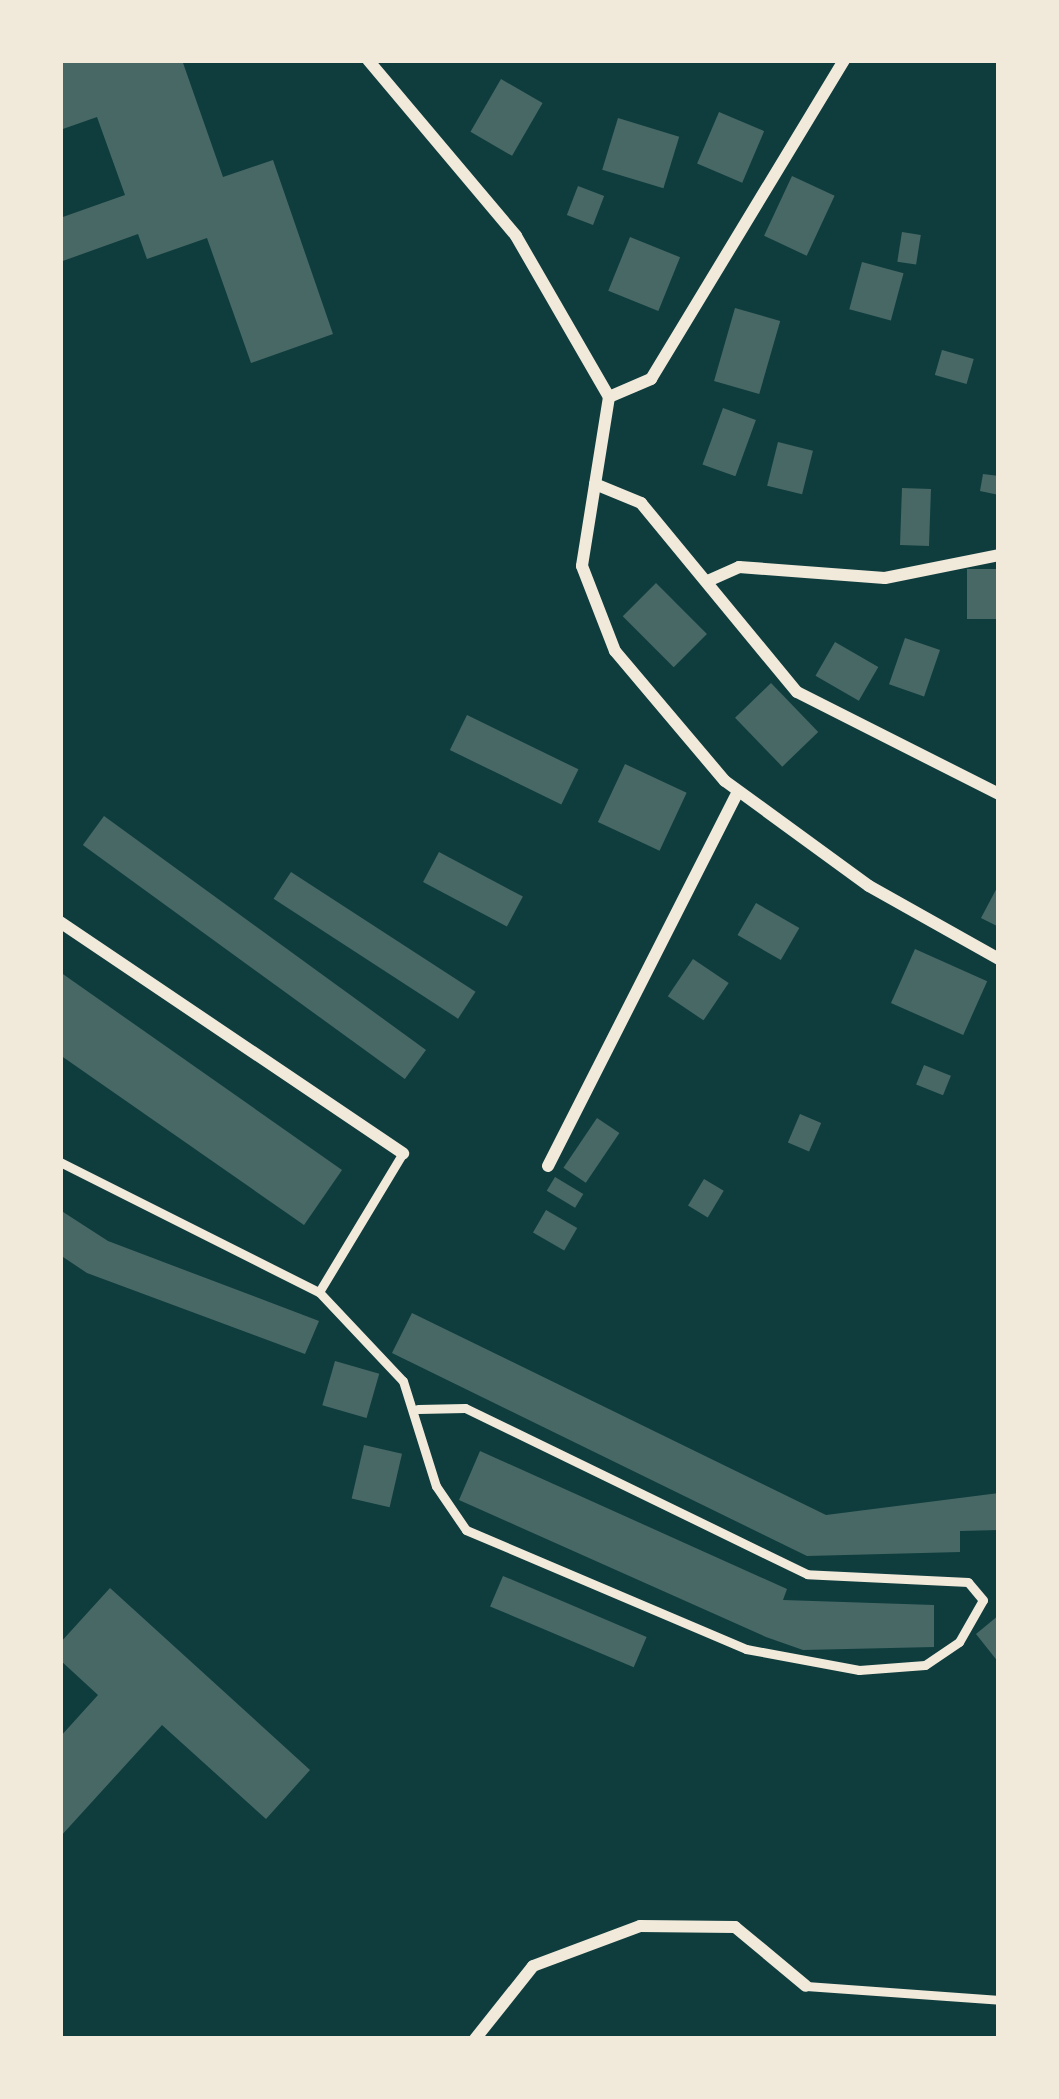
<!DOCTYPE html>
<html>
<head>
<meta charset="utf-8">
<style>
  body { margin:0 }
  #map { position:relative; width:1059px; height:2099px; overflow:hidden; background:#0f3d3e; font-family:Arial,sans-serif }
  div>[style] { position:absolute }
  .building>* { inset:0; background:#486865; transform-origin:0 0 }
  .service>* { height:9px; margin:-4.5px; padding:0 4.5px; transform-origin:4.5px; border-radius:4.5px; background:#f1e9da }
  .minor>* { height:12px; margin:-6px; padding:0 6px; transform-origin:6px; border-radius:6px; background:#f1e9da }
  span { translate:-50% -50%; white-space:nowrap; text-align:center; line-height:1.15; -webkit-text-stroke:9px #f1e9da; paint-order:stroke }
  .frame { position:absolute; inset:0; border:63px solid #f1e9da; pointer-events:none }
</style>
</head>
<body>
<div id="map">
  <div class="building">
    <i style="clip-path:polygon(60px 60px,182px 60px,223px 177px,273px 160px,333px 334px,251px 363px,207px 238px,147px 259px,138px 234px,60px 262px,60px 218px,125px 195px,97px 117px,60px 130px)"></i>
    <i style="left:501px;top:79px;width:48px;height:61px;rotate:30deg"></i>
    <i style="left:719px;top:112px;width:49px;height:56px;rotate:23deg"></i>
    <i style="left:618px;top:118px;width:64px;height:54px;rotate:17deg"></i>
    <i style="left:792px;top:176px;width:47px;height:66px;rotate:25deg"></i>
    <i style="left:578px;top:186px;width:28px;height:31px;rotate:21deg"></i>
    <i style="left:902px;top:232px;width:19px;height:30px;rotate:9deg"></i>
    <i style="left:630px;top:237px;width:54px;height:58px;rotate:22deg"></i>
    <i style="left:862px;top:262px;width:43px;height:49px;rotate:15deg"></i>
    <i style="left:735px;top:308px;width:47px;height:76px;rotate:16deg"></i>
    <i style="left:942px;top:350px;width:33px;height:26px;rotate:16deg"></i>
    <i style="left:723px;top:408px;width:35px;height:60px;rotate:20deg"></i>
    <i style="left:778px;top:442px;width:36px;height:45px;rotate:14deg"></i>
    <i style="clip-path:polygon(983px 474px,999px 476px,999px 495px,980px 491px)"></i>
    <i style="left:902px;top:488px;width:29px;height:57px;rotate:2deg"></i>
    <i style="left:999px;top:569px;width:50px;height:32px;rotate:90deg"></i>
    <i style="left:656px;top:583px;width:72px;height:47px;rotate:45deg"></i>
    <i style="left:905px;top:638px;width:37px;height:49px;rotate:19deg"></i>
    <i style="left:835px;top:642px;width:50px;height:39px;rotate:30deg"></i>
    <i style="left:771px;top:683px;width:68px;height:50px;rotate:46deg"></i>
    <i style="left:467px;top:715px;width:124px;height:39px;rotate:26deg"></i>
    <i style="left:625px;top:764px;width:68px;height:64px;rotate:25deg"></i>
    <i style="left:104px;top:816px;width:398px;height:36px;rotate:36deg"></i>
    <i style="left:439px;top:852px;width:95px;height:34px;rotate:28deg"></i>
    <i style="left:291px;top:872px;width:220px;height:32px;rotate:33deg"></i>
    <i style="clip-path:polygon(999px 884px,999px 927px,981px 918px)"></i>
    <i style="left:756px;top:903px;width:50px;height:37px;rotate:30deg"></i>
    <i style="left:915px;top:949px;width:79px;height:59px;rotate:24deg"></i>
    <i style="left:693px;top:959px;width:43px;height:45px;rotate:34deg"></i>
    <i style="clip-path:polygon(60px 972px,342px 1170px,304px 1225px,60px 1055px)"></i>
    <i style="left:924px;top:1065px;width:29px;height:21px;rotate:22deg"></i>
    <i style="left:800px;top:1114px;width:23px;height:31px;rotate:23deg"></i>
    <i style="left:597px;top:1118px;width:27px;height:60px;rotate:34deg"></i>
    <i style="left:555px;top:1177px;width:33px;height:16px;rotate:31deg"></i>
    <i style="left:704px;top:1179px;width:23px;height:31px;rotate:31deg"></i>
    <i style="clip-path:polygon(60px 1210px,108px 1241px,319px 1321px,305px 1354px,87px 1273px,60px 1255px)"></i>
    <i style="left:546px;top:1210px;width:36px;height:26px;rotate:30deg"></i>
    <i style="clip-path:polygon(412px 1313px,826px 1515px,999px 1493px,999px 1530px,960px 1531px,960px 1552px,807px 1556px,392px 1353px)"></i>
    <i style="left:335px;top:1361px;width:46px;height:46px;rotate:16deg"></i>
    <i style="left:364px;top:1445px;width:39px;height:55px;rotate:13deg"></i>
    <i style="clip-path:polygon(480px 1451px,787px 1589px,783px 1600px,934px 1605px,934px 1647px,803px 1650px,766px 1637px,459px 1500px)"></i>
    <i style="left:503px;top:1576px;width:156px;height:33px;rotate:23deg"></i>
    <i style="clip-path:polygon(110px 1588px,310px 1770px,266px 1819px,162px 1725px,60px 1837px,60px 1737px,98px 1695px,60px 1660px,60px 1643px)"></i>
    <i style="clip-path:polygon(999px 1615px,999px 1663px,976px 1634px)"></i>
  </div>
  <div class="service">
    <i style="left:60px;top:1162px;width:290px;rotate:26.7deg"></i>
    <i style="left:319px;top:1292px;width:122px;rotate:46.7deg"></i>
    <i style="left:403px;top:1381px;width:110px;rotate:72.6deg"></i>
    <i style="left:436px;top:1486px;width:53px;rotate:55.7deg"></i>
    <i style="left:466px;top:1530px;width:304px;rotate:23deg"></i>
    <i style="left:746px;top:1649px;width:115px;rotate:10.5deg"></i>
    <i style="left:859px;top:1670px;width:66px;rotate:-4.3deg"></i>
    <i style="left:925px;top:1665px;width:41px;rotate:-34.1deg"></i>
    <i style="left:959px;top:1642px;width:48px;rotate:-60.3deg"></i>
    <i style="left:983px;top:1600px;width:23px;rotate:-130deg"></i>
    <i style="left:968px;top:1582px;width:161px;rotate:-177.2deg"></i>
    <i style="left:807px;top:1574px;width:380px;rotate:-154.1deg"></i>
    <i style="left:465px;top:1408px;width:47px;rotate:178.8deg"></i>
    <i style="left:319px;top:1292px;width:162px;rotate:-58.9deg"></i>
    <i style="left:806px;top:1986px;width:194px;rotate:4.1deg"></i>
  </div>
  <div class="minor">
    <i style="left:368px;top:60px;width:230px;rotate:49.9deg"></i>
    <i style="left:516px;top:236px;width:186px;rotate:60deg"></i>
    <i style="left:609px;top:397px;width:171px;rotate:99.1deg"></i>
    <i style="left:582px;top:566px;width:91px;rotate:68.8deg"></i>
    <i style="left:615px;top:651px;width:170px;rotate:49.8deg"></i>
    <i style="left:725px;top:781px;width:178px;rotate:36.1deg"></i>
    <i style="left:869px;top:886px;width:149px;rotate:29.3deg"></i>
    <i style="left:609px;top:397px;width:46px;rotate:-23.2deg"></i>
    <i style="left:651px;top:379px;width:373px;rotate:-58.8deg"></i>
    <i style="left:595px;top:484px;width:50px;rotate:22.4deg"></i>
    <i style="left:641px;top:503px;width:245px;rotate:50.5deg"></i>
    <i style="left:797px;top:692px;width:226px;rotate:26.8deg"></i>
    <i style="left:710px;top:580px;width:32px;rotate:-24deg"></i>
    <i style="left:739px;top:567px;width:146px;rotate:4.3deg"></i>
    <i style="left:885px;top:578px;width:116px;rotate:-11.4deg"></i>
    <i style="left:60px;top:922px;width:414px;rotate:34deg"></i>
    <i style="left:548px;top:1166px;width:420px;rotate:-63.1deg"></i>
    <i style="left:475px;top:2039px;width:93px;rotate:-51.5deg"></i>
    <i style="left:533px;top:1966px;width:114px;rotate:-20.5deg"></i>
    <i style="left:640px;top:1926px;width:95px;rotate:0.6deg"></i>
    <i style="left:735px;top:1927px;width:92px;rotate:39.7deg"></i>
  </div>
  <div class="frame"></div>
</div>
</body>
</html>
